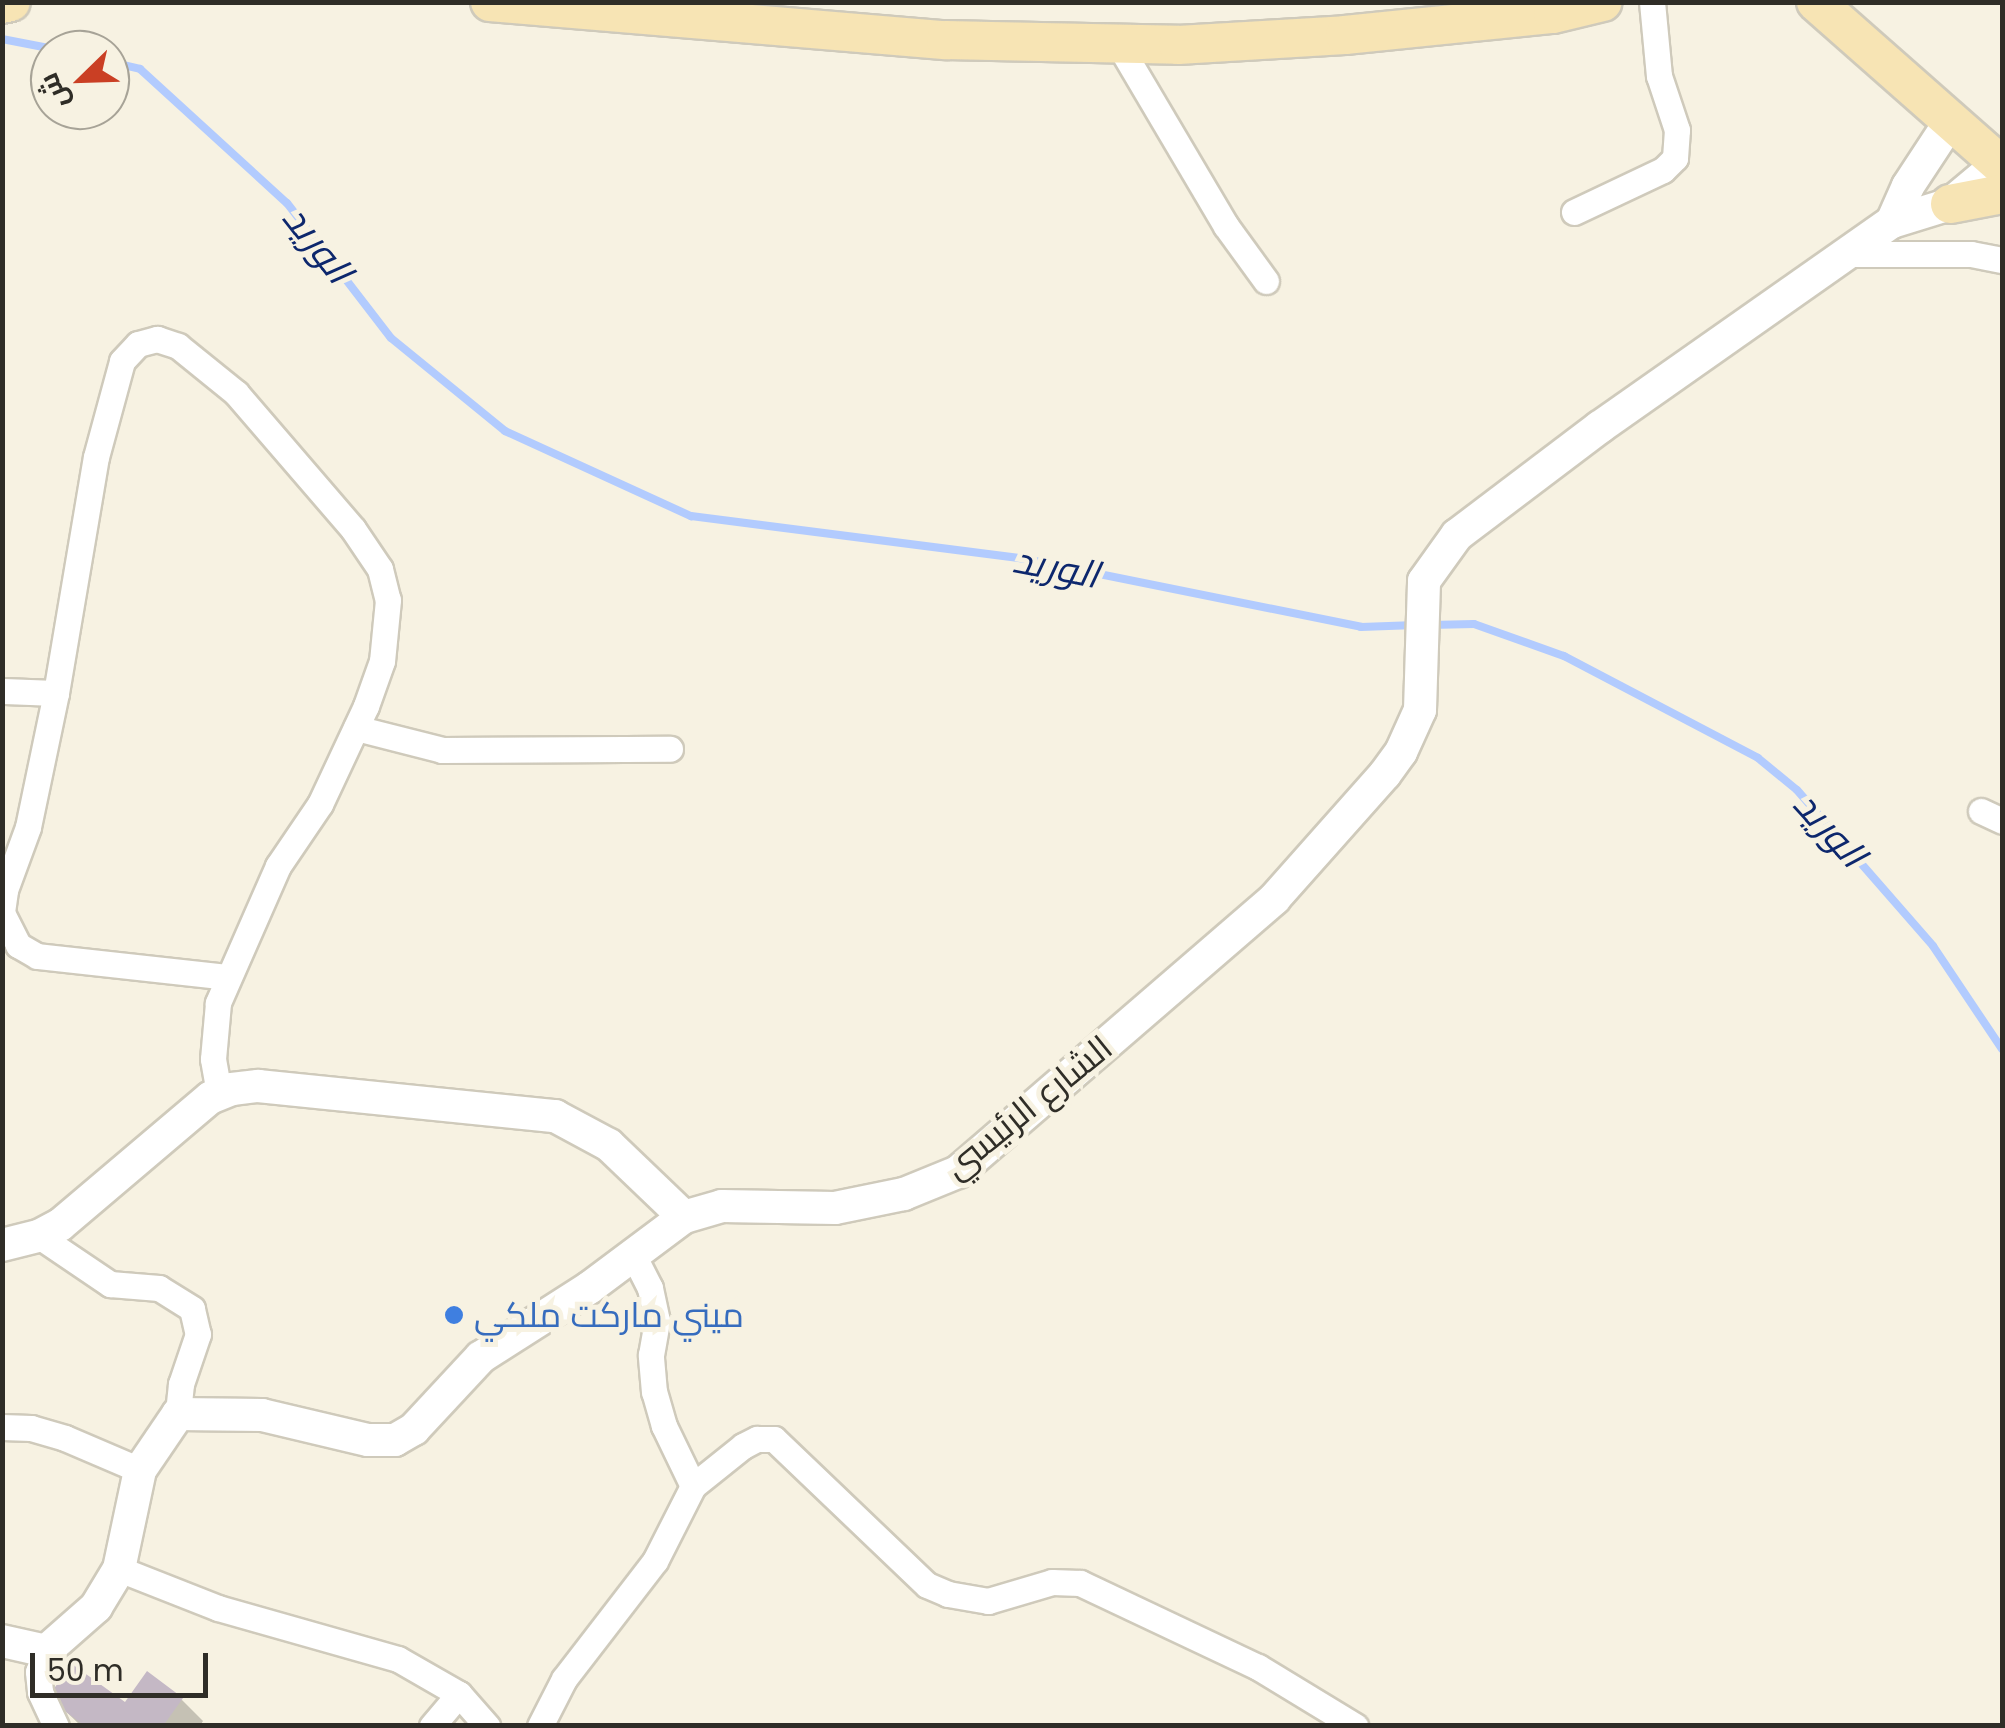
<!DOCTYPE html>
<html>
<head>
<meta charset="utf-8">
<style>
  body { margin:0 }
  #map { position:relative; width:2005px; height:1728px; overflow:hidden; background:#f7f2e2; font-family:Poppins,Cairo,sans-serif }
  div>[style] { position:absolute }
  .shadow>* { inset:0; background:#0003 }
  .stream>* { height:8px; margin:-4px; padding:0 4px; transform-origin:4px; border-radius:4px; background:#b2cbfe }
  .building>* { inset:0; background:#c4b8c5 }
  .roads { filter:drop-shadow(2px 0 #cfcabb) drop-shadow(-2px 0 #cfcabb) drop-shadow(0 2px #cfcabb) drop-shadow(0 -2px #cfcabb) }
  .minor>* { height:25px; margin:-12.5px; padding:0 12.5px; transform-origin:12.5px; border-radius:12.5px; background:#fff }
  .tertiary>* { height:32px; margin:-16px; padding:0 16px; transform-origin:16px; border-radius:16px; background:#fff }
  .secondary>* { height:38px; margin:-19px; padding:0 19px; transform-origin:19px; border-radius:19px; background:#f7e4b4 }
  .dots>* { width:28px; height:28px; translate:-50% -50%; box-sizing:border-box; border:5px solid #f7f2e2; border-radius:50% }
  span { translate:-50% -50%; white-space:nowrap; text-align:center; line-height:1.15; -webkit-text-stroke:10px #f7f2e2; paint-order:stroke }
  .street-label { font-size:35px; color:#2f2d27 }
  .shop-label { font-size:35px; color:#366cbe }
  .left { translate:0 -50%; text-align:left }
  .water-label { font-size:38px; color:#0d276d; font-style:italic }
  .frame { position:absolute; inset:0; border:5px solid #2f2d27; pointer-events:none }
  .north { position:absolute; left:30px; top:30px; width:100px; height:100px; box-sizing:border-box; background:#f7f2e2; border:2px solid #a7a397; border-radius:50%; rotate:247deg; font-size:28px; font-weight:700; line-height:40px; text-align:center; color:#2f2d27 }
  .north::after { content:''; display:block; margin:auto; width:35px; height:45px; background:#ca3f24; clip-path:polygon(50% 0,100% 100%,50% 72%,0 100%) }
  .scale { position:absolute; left:30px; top:1653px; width:178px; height:45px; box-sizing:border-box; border:5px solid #2f2d27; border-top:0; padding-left:12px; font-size:30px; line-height:35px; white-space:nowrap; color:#2f2d27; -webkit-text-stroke:8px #f7f2e2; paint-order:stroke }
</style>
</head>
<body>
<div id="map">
  <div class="shadow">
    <i style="clip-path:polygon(51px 1697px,125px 1706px,182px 1700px,203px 1721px,200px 1726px,81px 1726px)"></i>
  </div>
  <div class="stream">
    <i style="left:2px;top:39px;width:58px;rotate:10.9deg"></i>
    <i style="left:110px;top:62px;width:31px;rotate:13deg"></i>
    <i style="left:140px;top:69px;width:199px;rotate:42.4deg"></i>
    <i style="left:287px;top:203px;width:170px;rotate:52.4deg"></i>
    <i style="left:391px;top:338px;width:147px;rotate:39.2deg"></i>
    <i style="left:505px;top:431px;width:205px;rotate:24.6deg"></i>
    <i style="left:691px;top:516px;width:332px;rotate:7.3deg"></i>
    <i style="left:1020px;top:558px;width:348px;rotate:11.4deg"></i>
    <i style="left:1361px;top:627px;width:55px;rotate:-2.1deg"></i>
    <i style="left:1430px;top:625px;width:44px;rotate:-1.3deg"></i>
    <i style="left:1474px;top:624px;width:96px;rotate:19.6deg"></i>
    <i style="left:1564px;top:656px;width:219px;rotate:27.7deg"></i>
    <i style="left:1758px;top:758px;width:50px;rotate:39.4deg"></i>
    <i style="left:1797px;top:790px;width:207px;rotate:48.9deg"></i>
    <i style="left:1933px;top:946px;width:124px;rotate:56.2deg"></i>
  </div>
  <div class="building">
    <i style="clip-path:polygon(72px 1664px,125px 1702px,147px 1671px,183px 1698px,163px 1726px,85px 1726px,47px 1698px)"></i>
  </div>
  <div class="roads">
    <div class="minor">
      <i style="left:1119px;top:45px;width:210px;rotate:59.4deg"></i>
      <i style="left:1226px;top:226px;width:68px;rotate:54deg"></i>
      <i style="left:1574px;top:212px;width:98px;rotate:-25.3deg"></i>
      <i style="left:1663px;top:170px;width:17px;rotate:-45deg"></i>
      <i style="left:1675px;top:158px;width:28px;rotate:-86deg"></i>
      <i style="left:1677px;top:130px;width:57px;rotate:-108.4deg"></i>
      <i style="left:1659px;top:76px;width:74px;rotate:-95.4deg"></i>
      <i style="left:1845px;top:254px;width:126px"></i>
      <i style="left:1971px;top:254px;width:32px;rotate:11deg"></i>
      <i style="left:2px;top:691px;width:54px;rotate:2.1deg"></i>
      <i style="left:356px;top:728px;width:89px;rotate:14.3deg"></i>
      <i style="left:442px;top:750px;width:228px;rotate:-0.3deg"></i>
      <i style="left:1981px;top:811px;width:23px;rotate:25deg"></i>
      <i style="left:2px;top:912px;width:22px;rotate:-82deg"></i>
      <i style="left:5px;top:890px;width:67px;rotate:-69.9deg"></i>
      <i style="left:28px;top:827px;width:137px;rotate:-78.2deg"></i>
      <i style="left:56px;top:693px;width:239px;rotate:-80.4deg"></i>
      <i style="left:96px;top:457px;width:99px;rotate:-74.8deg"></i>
      <i style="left:122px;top:361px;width:23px;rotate:-47deg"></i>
      <i style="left:138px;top:344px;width:20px;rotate:-15deg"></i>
      <i style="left:157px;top:339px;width:22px;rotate:18deg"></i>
      <i style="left:178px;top:346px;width:75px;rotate:39deg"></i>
      <i style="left:236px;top:393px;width:179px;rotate:49.3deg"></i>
      <i style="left:353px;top:529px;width:48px;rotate:56deg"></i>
      <i style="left:380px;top:569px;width:32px;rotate:76deg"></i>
      <i style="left:388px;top:600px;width:61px;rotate:95.6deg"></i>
      <i style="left:382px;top:661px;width:48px;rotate:109.6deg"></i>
      <i style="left:366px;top:706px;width:108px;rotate:115.1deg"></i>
      <i style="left:320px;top:804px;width:75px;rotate:124.1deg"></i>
      <i style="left:278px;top:866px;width:150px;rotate:113.7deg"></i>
      <i style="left:218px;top:1003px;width:56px;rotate:95.1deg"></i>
      <i style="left:213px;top:1059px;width:35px;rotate:80deg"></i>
      <i style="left:2px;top:913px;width:36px;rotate:63deg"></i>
      <i style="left:18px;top:945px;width:22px;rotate:30deg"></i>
      <i style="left:37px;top:956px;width:192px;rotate:6.3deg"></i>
      <i style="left:39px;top:1236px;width:86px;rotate:34.1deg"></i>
      <i style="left:110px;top:1284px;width:49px;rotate:4.7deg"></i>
      <i style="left:159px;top:1288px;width:39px;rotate:32deg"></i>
      <i style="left:192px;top:1309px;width:26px;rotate:77deg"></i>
      <i style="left:198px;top:1334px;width:53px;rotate:108.8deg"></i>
      <i style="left:181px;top:1384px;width:30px;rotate:96deg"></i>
      <i style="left:2px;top:1427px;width:29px;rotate:2deg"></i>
      <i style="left:31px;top:1428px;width:35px;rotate:16deg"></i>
      <i style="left:65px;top:1438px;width:82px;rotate:23.1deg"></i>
      <i style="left:693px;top:1486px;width:64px;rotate:-38.7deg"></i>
      <i style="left:743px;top:1446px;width:16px;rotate:-27deg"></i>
      <i style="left:757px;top:1439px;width:17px"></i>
      <i style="left:774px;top:1439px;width:211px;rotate:43.7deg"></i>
      <i style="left:927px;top:1585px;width:23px;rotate:23deg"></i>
      <i style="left:948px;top:1594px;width:41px;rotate:9.9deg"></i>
      <i style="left:988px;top:1601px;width:67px;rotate:-16.5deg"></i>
      <i style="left:1052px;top:1582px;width:28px;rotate:2deg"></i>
      <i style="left:1080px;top:1583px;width:197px;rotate:25.3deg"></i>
      <i style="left:1258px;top:1667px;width:114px;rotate:31.3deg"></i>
      <i style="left:119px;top:1569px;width:106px;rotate:21.5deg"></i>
      <i style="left:218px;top:1608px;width:187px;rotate:15.8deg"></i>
      <i style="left:398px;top:1659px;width:70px;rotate:29.8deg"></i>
      <i style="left:459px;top:1694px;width:42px;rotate:130.2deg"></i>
      <i style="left:46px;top:1651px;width:22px;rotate:111deg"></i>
      <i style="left:38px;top:1672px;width:20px;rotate:84deg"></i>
      <i style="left:40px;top:1692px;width:38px;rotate:65deg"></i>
      <i style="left:459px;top:1694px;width:43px;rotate:48.8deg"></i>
      <i style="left:540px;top:1726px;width:53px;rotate:-62.9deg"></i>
      <i style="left:564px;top:1679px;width:149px;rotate:-52.4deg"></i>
      <i style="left:655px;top:1561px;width:84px;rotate:-63.1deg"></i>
      <i style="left:693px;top:1486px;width:67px;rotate:-115.8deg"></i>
      <i style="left:664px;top:1426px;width:35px;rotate:-106deg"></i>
      <i style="left:654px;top:1392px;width:37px;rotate:-95deg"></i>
      <i style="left:651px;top:1355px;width:35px;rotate:-80deg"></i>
      <i style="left:657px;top:1321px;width:34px;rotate:-102deg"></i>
      <i style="left:650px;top:1288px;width:38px;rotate:-117deg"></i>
    </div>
    <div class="tertiary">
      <i style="left:1892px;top:222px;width:39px;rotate:-66deg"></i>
      <i style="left:1908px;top:186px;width:77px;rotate:-56.7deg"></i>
      <i style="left:2px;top:1245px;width:38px;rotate:-14deg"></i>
      <i style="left:39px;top:1236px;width:24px;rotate:-28deg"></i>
      <i style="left:60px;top:1225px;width:197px;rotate:-40.3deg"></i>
      <i style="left:210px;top:1098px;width:24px;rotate:-22deg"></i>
      <i style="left:232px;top:1089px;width:26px;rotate:-7deg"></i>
      <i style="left:258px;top:1086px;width:299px;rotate:5.8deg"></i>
      <i style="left:555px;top:1116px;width:61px;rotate:28.2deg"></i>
      <i style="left:609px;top:1145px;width:104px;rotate:43.8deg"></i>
      <i style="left:2px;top:1641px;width:45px;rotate:12.8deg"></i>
      <i style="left:46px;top:1651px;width:67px;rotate:-41.3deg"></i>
      <i style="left:96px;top:1607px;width:44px;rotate:-58.8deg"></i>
      <i style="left:119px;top:1569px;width:101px;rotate:-78deg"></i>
      <i style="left:140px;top:1470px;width:68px;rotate:-55.8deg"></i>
      <i style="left:178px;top:1414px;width:84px;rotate:0.7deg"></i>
      <i style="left:262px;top:1415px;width:109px;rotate:13.3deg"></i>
      <i style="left:368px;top:1440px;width:27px"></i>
      <i style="left:395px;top:1440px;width:22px;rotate:-30deg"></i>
      <i style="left:414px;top:1429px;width:98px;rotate:-47.1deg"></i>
      <i style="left:481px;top:1357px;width:128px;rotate:-32.6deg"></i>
      <i style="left:589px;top:1288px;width:119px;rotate:-36.8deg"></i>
      <i style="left:684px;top:1217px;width:40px;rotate:-16deg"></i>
      <i style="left:722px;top:1206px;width:113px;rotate:1deg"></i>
      <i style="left:835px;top:1208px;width:70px;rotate:-11.5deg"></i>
      <i style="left:904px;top:1194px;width:58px;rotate:-22.2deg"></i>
      <i style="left:958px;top:1172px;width:418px;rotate:-40.8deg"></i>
      <i style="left:1274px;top:899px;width:167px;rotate:-48.4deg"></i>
      <i style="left:1385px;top:774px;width:27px;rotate:-54deg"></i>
      <i style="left:1401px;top:752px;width:46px;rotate:-65.7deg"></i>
      <i style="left:1420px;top:710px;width:129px;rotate:-88.2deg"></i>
      <i style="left:1424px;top:581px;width:57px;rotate:-54.3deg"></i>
      <i style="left:1457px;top:535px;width:179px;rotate:-37.1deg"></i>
      <i style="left:1600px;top:427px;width:357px;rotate:-35.1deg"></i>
      <i style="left:1892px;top:222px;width:61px;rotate:-17.2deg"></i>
      <i style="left:1950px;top:204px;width:64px;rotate:-39.9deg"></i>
    </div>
    <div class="secondary">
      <i style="left:490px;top:2px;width:458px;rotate:4.8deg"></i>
      <i style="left:946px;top:40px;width:232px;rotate:1.2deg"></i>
      <i style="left:1178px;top:45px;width:167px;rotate:-3.4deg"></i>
      <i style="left:1345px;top:35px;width:209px;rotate:-5.8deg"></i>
      <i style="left:1553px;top:14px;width:51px;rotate:-13.5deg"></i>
      <i style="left:1816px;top:2px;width:248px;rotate:41.4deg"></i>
      <i style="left:2px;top:4px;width:9px;rotate:-13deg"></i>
      <i style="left:1950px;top:204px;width:53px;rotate:-10.9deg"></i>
    </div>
  </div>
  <div class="dots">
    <i style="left:454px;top:1315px;background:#3f7fe0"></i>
  </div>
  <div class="street-label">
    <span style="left:1028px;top:1107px;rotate:-39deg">الشارع الرئيسي</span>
  </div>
  <div class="shop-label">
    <span class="left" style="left:474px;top:1315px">ميني ماركت ملكي</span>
  </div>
  <div class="water-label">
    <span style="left:318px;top:244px;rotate:52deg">الوريد</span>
    <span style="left:1056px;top:567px;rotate:11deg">الوريد</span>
    <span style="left:1830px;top:829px;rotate:48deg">الوريد</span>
  </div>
  <div class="frame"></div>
  <div class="north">ش</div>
  <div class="scale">50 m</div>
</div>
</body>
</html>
